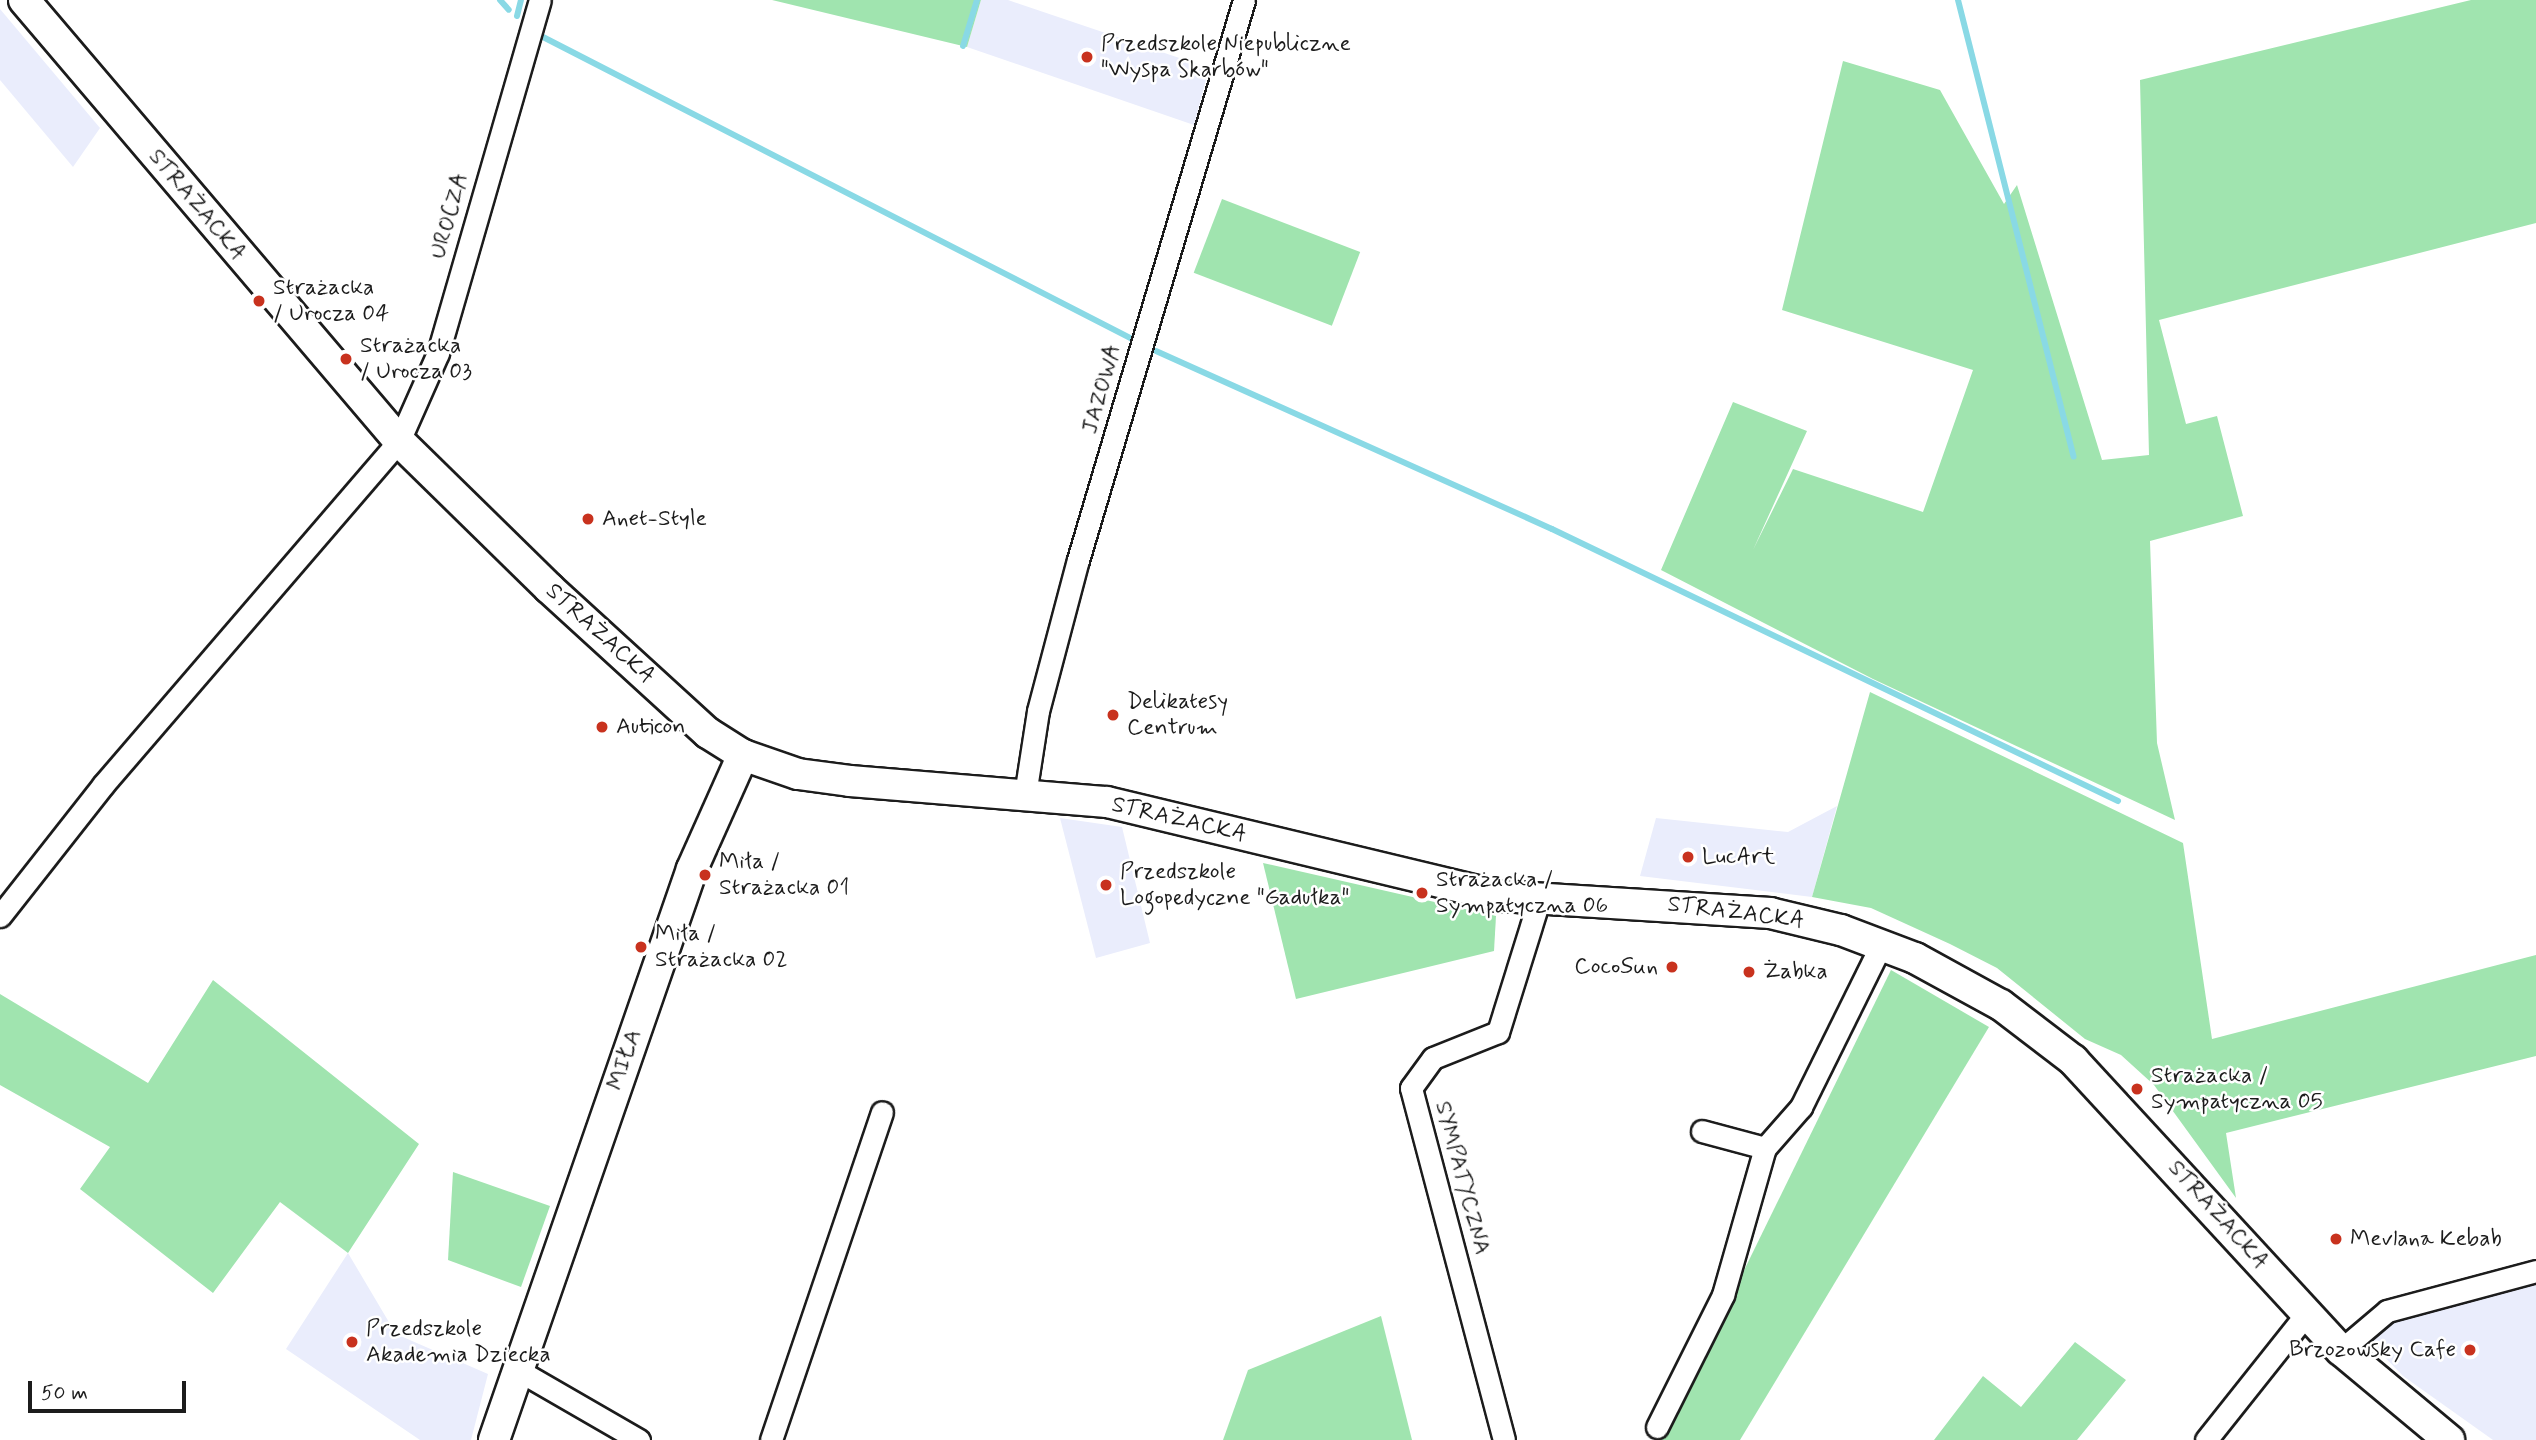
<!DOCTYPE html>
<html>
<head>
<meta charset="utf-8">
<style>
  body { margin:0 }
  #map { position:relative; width:2536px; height:1440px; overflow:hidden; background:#fff; font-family:Mynerve,sans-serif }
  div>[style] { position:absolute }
  .built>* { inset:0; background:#eaedfc }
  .green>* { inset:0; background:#a0e4af; transform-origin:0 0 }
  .stream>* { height:6px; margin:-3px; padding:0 3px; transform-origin:3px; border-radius:3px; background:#89d9e5 }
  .roads { filter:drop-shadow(2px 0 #1c1c1c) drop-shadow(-2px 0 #1c1c1c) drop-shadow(0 2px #1c1c1c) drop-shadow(0 -2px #1c1c1c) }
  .street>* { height:21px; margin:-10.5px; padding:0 10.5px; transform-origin:10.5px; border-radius:10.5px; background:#fff }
  .secondary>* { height:30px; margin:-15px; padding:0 15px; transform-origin:15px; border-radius:15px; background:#fff }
  .dots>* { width:19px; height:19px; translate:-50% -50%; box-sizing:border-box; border:4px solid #fff; border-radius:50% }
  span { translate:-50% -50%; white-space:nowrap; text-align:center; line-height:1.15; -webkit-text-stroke:5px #fff; paint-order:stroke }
  .poi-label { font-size:23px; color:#1c1c1c }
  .left { translate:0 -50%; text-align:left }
  .right { translate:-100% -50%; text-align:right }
  .street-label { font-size:23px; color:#1c1c1c }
  .scale { position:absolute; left:28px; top:1381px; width:158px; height:32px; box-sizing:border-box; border:4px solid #1c1c1c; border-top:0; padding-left:9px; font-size:21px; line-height:24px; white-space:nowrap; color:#1c1c1c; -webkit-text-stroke:5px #fff; paint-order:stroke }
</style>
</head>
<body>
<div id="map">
  <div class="built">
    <i style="clip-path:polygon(981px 0,1008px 0,1209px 68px,1194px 125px,967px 47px)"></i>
    <i style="clip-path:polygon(0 9px,100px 128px,73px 167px,0 80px)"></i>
    <i style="clip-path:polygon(1837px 806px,1812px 897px,1640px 876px,1656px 818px,1788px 832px)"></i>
    <i style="clip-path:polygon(1060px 818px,1122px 827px,1150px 943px,1096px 958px)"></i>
    <i style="clip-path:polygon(348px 1253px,396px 1334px,488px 1374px,471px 1440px,420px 1440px,286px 1349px)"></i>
    <i style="clip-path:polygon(2536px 1285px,2536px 1440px,2493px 1440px,2403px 1376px,2370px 1342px,2385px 1323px)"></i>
  </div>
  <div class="green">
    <i style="clip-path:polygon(772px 0,981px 0,967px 47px)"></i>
    <i style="clip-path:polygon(2471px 0,2536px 0,2536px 223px,2159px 320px,2186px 424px,2217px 416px,2243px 516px,2150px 541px,2157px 743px,2175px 820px,1873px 679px,1661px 570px,1733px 402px,1807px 431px,1753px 550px,1793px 469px,1923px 512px,1973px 370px,1782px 310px,1843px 61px,1940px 90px,2004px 204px,2017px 185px,2102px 460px,2149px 455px,2140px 80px)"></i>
    <i style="left:1222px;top:199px;width:148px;height:79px;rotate:21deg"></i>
    <i style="clip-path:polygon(1870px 692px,2183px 843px,2212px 1039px,2536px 955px,2536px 1056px,2226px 1133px,2236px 1198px,2154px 1085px,2121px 1055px,2085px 1039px,1997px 968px,1950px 944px,1871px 908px,1812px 897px)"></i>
    <i style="clip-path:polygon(1263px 863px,1496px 916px,1494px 951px,1296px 999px)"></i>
    <i style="clip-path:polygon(1891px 970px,1989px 1027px,1740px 1440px,1661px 1440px)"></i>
    <i style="clip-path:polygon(213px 980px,419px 1144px,348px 1253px,280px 1202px,213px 1293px,80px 1189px,110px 1147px,0 1085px,0 994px,148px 1083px)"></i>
    <i style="clip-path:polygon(453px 1172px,550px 1206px,521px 1287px,448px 1260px)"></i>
    <i style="clip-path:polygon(1381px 1316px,1412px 1440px,1223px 1440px,1248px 1370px)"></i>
    <i style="clip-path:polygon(2075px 1342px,2126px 1380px,2077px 1440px,1934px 1440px,1983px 1376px,2021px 1407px)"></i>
  </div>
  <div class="stream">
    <i style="left:500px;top:0;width:13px;rotate:48deg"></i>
    <i style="left:1958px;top:0;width:471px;rotate:75.8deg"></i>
    <i style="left:517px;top:16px;width:16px;rotate:-76deg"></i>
    <i style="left:543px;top:37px;width:664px;rotate:27.14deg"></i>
    <i style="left:963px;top:46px;width:48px;rotate:-73.1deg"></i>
    <i style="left:1156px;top:351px;width:434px;rotate:24.2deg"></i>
    <i style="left:1552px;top:529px;width:628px;rotate:25.67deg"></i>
  </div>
  <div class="roads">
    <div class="street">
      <i style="left:1025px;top:795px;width:85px;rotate:-81.2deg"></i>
      <i style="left:1038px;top:711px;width:156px;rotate:-75.2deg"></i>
      <i style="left:1078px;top:560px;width:584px;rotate:-73.49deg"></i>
      <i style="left:0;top:916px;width:167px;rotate:-51.8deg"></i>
      <i style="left:103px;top:785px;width:454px;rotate:-49.3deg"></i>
      <i style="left:399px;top:441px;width:96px;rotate:-66.1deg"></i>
      <i style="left:438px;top:353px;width:367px;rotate:-73.9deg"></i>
      <i style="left:1702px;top:1131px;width:65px;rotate:15.1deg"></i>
      <i style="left:2341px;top:1350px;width:60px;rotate:-40.3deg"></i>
      <i style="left:2387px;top:1311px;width:154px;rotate:-15deg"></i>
      <i style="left:516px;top:1369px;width:142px;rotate:30deg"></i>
      <i style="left:1657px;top:1427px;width:148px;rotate:-63.4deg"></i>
      <i style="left:1723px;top:1295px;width:153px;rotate:-74.1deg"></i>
      <i style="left:1765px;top:1148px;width:55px;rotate:-48.7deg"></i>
      <i style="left:1801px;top:1107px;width:181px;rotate:-63.7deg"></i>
      <i style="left:771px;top:1440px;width:346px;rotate:-71.3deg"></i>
      <i style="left:1504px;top:1440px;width:364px;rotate:-104.8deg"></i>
      <i style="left:1411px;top:1088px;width:37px;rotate:-54deg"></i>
      <i style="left:1433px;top:1058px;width:70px;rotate:-21.8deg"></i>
      <i style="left:1498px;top:1032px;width:138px;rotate:-72.7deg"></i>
      <i style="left:2206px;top:1440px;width:162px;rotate:-51.5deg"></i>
    </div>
    <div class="secondary">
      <i style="left:24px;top:0;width:579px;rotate:49.62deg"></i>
      <i style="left:399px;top:441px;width:210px;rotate:44.4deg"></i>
      <i style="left:549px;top:588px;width:215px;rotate:42.4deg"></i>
      <i style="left:708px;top:733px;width:41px;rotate:32.2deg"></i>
      <i style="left:743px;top:755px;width:58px;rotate:19.1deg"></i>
      <i style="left:798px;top:774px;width:52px;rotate:7.7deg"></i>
      <i style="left:850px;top:781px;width:258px;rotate:4.7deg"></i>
      <i style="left:1107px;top:802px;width:404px;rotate:13.5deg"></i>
      <i style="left:1500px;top:896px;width:271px;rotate:3.6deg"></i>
      <i style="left:1770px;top:913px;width:73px;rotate:13.5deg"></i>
      <i style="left:1841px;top:930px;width:79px;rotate:20.7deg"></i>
      <i style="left:1915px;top:958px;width:98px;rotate:28.7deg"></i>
      <i style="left:2001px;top:1005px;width:91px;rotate:37.4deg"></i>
      <i style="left:2073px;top:1060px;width:395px;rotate:47.3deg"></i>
      <i style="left:2341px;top:1350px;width:141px;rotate:39.8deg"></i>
      <i style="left:494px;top:1440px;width:604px;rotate:-70.88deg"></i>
      <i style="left:692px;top:869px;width:125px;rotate:-65.9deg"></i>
    </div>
  </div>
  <div class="dots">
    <i style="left:1087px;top:57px;background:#c8321e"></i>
    <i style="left:259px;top:301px;background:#c8321e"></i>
    <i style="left:346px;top:359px;background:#c8321e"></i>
    <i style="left:588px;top:519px;background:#c8321e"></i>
    <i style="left:1113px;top:715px;background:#c8321e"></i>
    <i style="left:602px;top:727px;background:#c8321e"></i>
    <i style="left:1688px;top:857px;background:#c8321e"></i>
    <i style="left:705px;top:875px;background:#c8321e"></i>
    <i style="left:1106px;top:885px;background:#c8321e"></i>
    <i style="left:1422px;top:893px;background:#c8321e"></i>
    <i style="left:641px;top:947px;background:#c8321e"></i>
    <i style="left:1672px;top:967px;background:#c8321e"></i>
    <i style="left:1749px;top:972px;background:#c8321e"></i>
    <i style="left:2137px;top:1089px;background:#c8321e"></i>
    <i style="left:2336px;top:1239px;background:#c8321e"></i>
    <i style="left:352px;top:1342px;background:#c8321e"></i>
    <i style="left:2470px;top:1350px;background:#c8321e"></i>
  </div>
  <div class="poi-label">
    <span class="left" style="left:1101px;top:57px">Przedszkole Niepubliczne<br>"Wyspa Skarbów"</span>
    <span class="left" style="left:273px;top:301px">Strażacka<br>/ Urocza 04</span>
    <span class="left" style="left:360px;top:359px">Strażacka<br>/ Urocza 03</span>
    <span class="left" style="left:602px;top:519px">Anet-Style</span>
    <span class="left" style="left:1127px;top:715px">Delikatesy<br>Centrum</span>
    <span class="left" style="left:616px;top:727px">Auticon</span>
    <span class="left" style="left:1702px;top:857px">LucArt</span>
    <span class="left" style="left:719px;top:875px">Miła /<br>Strażacka 01</span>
    <span class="left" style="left:1120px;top:885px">Przedszkole<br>Logopedyczne "Gadułka"</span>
    <span class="left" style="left:1436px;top:893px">Strażacka /<br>Sympatyczna 06</span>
    <span class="left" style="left:655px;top:947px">Miła /<br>Strażacka 02</span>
    <span class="right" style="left:1658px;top:967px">CocoSun</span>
    <span class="left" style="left:1763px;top:972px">Żabka</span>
    <span class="left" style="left:2151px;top:1089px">Strażacka /<br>Sympatyczna 05</span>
    <span class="left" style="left:2350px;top:1239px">Mevlana Kebab</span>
    <span class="left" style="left:366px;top:1342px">Przedszkole<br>Akademia Dziecka</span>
    <span class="right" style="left:2456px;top:1350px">Brzozowsky Cafe</span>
  </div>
  <div class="street-label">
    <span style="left:197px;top:205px;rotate:50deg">STRAŻACKA</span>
    <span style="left:450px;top:216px;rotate:-74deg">UROCZA</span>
    <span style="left:1102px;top:389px;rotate:-74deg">JAZOWA</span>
    <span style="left:600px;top:634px;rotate:42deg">STRAŻACKA</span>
    <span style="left:1179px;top:820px;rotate:13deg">STRAŻACKA</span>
    <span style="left:1736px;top:913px;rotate:7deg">STRAŻACKA</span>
    <span style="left:625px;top:1060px;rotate:-71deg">MIŁA</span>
    <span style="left:1462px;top:1178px;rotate:75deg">SYMPATYCZNA</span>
    <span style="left:2218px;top:1215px;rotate:48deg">STRAŻACKA</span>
  </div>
  <div class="scale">50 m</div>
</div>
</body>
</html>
